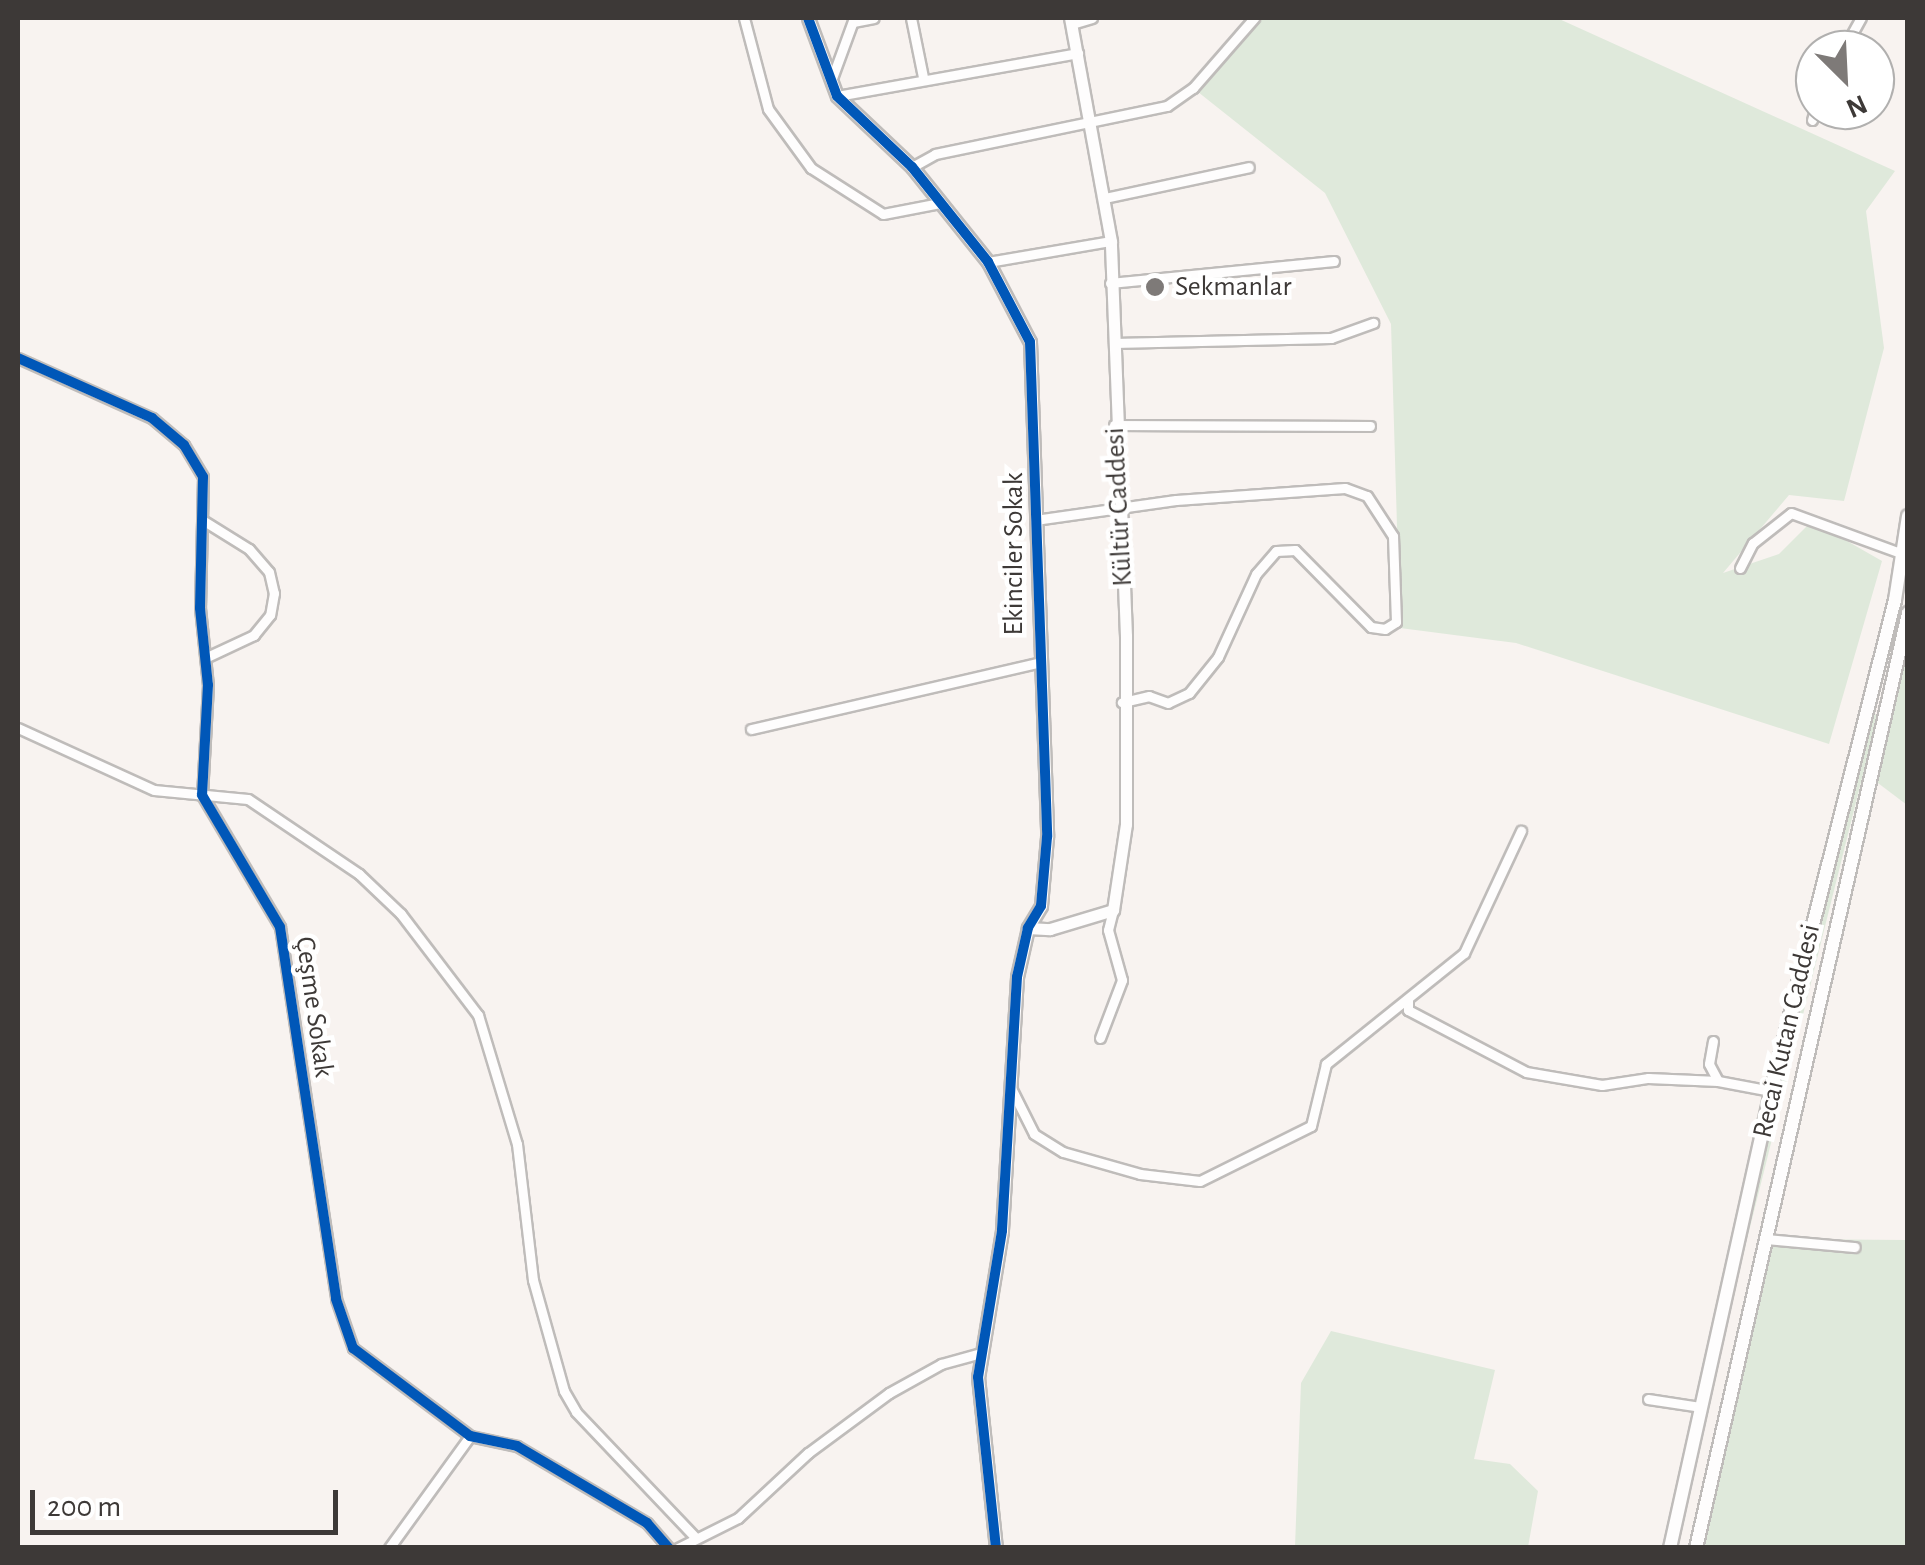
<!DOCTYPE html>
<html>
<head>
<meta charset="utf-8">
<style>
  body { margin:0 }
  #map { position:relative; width:1925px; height:1565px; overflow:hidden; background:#f8f3f0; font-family:"Alegreya Sans",sans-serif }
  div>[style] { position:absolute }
  .green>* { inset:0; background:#dfe9db; transform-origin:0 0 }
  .roads { filter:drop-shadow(2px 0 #bfbcba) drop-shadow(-2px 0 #bfbcba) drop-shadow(0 2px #bfbcba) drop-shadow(0 -2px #bfbcba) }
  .minor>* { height:9px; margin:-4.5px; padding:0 4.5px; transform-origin:4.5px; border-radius:4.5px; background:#fefdfd }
  .tertiary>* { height:11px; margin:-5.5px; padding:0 5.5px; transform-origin:5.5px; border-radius:5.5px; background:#fefdfd }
  .secondary>* { height:12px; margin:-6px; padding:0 6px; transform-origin:6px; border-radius:6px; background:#fefdfd }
  .cycleway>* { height:10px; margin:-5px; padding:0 5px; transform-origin:5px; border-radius:5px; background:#0057b8 }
  .dots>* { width:28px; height:28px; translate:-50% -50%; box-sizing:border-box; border:5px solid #fff; border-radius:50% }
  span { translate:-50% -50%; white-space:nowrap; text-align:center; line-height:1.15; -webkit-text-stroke:9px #fff; paint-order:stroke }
  .poi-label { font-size:28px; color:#3d3937 }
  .left { translate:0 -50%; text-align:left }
  .street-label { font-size:28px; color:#3d3937 }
  .frame { position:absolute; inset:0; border:20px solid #3d3937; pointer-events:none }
  .north { position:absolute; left:1795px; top:30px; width:100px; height:100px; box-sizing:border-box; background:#fff; border:2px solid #b1b0af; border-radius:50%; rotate:156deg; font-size:28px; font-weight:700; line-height:40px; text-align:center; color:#3d3937 }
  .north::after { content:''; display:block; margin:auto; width:35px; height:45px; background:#7e7a78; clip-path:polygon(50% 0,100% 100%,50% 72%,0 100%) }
  .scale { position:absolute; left:30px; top:1490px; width:308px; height:45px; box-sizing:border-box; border:5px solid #3d3937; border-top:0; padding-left:12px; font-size:30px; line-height:35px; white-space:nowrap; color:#3d3937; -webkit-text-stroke:8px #fff; paint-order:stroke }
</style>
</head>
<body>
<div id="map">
  <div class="green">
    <i style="clip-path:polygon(1254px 18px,1557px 18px,1895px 171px,1866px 211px,1884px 348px,1844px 501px,1789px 495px,1723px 573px,1779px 554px,1812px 521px,1882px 561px,1829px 744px,1516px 643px,1400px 628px,1391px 324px,1325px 193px,1193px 88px)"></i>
    <i style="clip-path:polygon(1907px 603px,1907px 805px,1870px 777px)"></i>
    <i style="left:1870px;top:713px;width:8px;height:857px;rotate:14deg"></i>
    <i style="clip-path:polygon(1765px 1239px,1907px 1240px,1907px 1547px,1695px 1548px)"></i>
    <i style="clip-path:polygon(1331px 1331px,1495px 1370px,1474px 1459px,1510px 1464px,1538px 1491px,1528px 1547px,1295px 1547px,1301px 1383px)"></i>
  </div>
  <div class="roads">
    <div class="minor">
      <i style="left:744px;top:18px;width:94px;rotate:75.2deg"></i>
      <i style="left:768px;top:109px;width:73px;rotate:53.9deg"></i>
      <i style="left:811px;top:168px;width:85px;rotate:32.6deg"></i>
      <i style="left:883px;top:214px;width:58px;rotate:-10.9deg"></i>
      <i style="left:911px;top:18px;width:60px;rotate:78.5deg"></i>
      <i style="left:853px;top:22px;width:21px;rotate:-11deg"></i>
      <i style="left:1072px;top:24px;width:21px;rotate:-17deg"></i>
      <i style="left:1843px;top:50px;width:37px;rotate:-61deg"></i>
      <i style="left:831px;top:81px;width:67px;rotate:-69.9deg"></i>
      <i style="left:837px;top:96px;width:245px;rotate:-10.1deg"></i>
      <i style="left:1812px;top:120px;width:10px;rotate:-73deg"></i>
      <i style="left:912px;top:167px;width:26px;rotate:-29deg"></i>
      <i style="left:935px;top:154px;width:237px;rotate:-11.7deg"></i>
      <i style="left:1167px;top:106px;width:32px;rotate:-35deg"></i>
      <i style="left:1193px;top:88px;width:93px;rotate:-48.9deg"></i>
      <i style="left:1105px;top:198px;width:147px;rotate:-12.1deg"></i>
      <i style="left:988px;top:262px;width:125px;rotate:-9.7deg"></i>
      <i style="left:1110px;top:283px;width:225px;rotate:-5.6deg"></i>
      <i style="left:1114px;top:343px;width:217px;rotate:-1.3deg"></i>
      <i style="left:1331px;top:338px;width:45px;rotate:-19.7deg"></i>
      <i style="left:18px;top:358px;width:147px;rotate:24.1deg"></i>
      <i style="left:152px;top:418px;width:42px;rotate:40.2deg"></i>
      <i style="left:184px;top:445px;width:37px;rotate:59deg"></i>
      <i style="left:203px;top:477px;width:131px;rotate:91.3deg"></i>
      <i style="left:200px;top:608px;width:77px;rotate:84.1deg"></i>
      <i style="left:208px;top:685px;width:110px;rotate:93.1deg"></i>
      <i style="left:202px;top:795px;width:153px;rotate:59.4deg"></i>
      <i style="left:280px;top:927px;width:376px;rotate:81.4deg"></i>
      <i style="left:336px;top:1299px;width:52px;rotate:70.9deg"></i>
      <i style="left:353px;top:1348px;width:146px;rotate:36.9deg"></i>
      <i style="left:470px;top:1436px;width:48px;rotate:12deg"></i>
      <i style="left:517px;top:1446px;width:151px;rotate:30.6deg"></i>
      <i style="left:647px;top:1523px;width:33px;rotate:49deg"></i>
      <i style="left:1114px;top:425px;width:256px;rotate:0.2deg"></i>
      <i style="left:1035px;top:520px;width:142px;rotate:-8.1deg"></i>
      <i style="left:1176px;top:500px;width:169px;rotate:-4.1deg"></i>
      <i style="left:1345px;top:488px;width:23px;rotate:20deg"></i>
      <i style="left:1367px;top:496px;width:48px;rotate:57deg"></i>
      <i style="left:1393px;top:536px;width:86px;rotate:88deg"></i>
      <i style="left:1396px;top:622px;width:13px;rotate:148deg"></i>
      <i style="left:1385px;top:629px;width:14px;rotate:-172deg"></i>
      <i style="left:1371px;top:627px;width:108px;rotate:-134.6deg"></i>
      <i style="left:1295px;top:550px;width:19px;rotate:177deg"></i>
      <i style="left:1276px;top:551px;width:30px;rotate:131deg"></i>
      <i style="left:1256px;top:574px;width:91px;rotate:114.6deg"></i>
      <i style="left:1218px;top:657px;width:46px;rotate:128.9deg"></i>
      <i style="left:1189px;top:693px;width:23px;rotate:155deg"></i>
      <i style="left:1168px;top:703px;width:20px;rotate:-160deg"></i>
      <i style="left:1149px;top:696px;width:28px;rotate:167deg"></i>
      <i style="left:204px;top:521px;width:53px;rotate:31.9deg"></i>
      <i style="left:249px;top:549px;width:30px;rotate:49deg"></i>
      <i style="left:269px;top:572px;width:22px;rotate:77deg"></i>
      <i style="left:274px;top:593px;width:22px;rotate:100deg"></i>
      <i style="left:270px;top:615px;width:26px;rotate:129deg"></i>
      <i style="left:254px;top:635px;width:54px;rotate:154.9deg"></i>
      <i style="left:1740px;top:568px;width:28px;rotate:-63deg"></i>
      <i style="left:1753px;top:543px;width:48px;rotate:-38.3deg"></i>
      <i style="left:1791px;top:513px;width:119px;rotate:20.1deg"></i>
      <i style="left:18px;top:728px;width:149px;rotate:24.5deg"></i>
      <i style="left:154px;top:790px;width:94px;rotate:5.5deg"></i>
      <i style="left:248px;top:799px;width:134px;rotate:34deg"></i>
      <i style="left:359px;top:874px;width:58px;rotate:43.6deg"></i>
      <i style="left:401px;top:914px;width:127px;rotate:52.7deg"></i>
      <i style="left:478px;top:1015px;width:135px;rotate:73.2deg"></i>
      <i style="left:517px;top:1144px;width:137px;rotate:83.3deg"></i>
      <i style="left:533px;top:1280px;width:115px;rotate:74.4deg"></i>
      <i style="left:564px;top:1391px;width:24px;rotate:60deg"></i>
      <i style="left:576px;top:1412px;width:173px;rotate:46.4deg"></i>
      <i style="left:751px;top:729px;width:294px;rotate:-13deg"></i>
      <i style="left:1408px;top:1000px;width:10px;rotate:90deg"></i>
      <i style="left:1408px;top:1010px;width:133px;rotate:27.7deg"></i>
      <i style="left:1526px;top:1072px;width:77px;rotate:9.7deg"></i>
      <i style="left:1602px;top:1085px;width:47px;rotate:-8.7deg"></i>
      <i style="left:1648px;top:1078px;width:70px;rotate:2.5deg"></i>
      <i style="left:1100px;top:1038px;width:62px;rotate:-69.2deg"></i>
      <i style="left:1122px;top:980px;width:52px;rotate:-105.6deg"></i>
      <i style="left:1108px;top:930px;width:21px;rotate:-76deg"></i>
      <i style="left:1713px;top:1041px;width:23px;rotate:100deg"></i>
      <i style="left:1709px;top:1064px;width:19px;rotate:62deg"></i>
      <i style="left:1718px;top:1081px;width:54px;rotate:10.7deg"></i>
      <i style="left:1011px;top:1088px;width:51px;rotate:63.4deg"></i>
      <i style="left:1034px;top:1134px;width:34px;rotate:32deg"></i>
      <i style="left:1063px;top:1152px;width:80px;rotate:15.9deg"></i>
      <i style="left:1140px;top:1174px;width:60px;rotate:6.7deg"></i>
      <i style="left:1200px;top:1181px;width:124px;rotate:-26.4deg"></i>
      <i style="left:1311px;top:1126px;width:64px;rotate:-76.4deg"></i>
      <i style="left:1326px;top:1064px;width:177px;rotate:-38.8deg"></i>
      <i style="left:1464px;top:953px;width:135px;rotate:-65deg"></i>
      <i style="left:1765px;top:1239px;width:90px;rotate:5.1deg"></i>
      <i style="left:1648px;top:1399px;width:54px;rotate:8.6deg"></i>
      <i style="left:389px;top:1548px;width:138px;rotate:-54.1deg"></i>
      <i style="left:678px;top:1548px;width:67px;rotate:-26.6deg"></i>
      <i style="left:738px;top:1518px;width:96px;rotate:-42.9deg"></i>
      <i style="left:808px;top:1453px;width:101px;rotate:-36.5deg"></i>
      <i style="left:889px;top:1393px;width:60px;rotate:-29.1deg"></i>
      <i style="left:941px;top:1364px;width:41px;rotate:-15.4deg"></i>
    </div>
    <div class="tertiary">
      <i style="left:808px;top:18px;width:83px;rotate:69.6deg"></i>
      <i style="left:837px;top:96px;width:103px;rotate:43.4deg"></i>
      <i style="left:912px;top:167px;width:122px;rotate:51.3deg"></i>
      <i style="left:988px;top:262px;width:90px;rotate:62.3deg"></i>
      <i style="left:1030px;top:342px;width:495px;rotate:88deg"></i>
      <i style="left:1047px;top:837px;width:69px;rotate:95deg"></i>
      <i style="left:1041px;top:906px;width:26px;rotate:121deg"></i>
      <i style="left:1028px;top:928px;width:50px;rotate:102.7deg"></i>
      <i style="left:1017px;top:977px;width:254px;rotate:93.4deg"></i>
      <i style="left:1002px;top:1231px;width:148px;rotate:99.3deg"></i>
      <i style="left:978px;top:1377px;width:172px;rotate:84deg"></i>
      <i style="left:1028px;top:928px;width:22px;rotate:3deg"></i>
      <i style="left:1050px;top:929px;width:66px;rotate:-16.8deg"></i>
      <i style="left:1113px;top:910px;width:87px;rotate:-81.4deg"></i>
      <i style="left:1126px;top:824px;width:188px;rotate:-90deg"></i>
      <i style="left:1126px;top:636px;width:395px;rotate:-92.2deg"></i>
      <i style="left:1111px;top:241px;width:227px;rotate:-100.4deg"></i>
    </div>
    <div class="secondary">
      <i style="left:1670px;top:1548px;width:468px;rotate:-77.5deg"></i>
      <i style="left:1771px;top:1091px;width:506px;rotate:-75.83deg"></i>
      <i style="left:1895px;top:600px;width:85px;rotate:-81.2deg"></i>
      <i style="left:1696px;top:1548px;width:959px;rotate:-77.22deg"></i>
    </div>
  </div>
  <div class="cycleway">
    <i style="left:808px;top:18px;width:83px;rotate:69.6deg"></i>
    <i style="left:837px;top:96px;width:103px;rotate:43.4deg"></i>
    <i style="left:912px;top:167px;width:122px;rotate:51.3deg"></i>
    <i style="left:988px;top:262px;width:90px;rotate:62.3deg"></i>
    <i style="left:1030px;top:342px;width:495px;rotate:88deg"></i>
    <i style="left:1047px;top:837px;width:69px;rotate:95deg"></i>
    <i style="left:1041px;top:906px;width:26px;rotate:121deg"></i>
    <i style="left:1028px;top:928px;width:50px;rotate:102.7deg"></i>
    <i style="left:1017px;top:977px;width:254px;rotate:93.4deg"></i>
    <i style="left:1002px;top:1231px;width:148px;rotate:99.3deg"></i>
    <i style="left:978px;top:1377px;width:172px;rotate:84deg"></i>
    <i style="left:18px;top:358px;width:147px;rotate:24.1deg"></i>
    <i style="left:152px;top:418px;width:42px;rotate:40.2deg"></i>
    <i style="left:184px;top:445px;width:37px;rotate:59deg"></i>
    <i style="left:203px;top:477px;width:131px;rotate:91.3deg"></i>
    <i style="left:200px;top:608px;width:77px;rotate:84.1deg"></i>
    <i style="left:208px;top:685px;width:110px;rotate:93.1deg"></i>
    <i style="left:202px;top:795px;width:153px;rotate:59.4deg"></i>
    <i style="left:280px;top:927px;width:376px;rotate:81.4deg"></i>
    <i style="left:336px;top:1299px;width:52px;rotate:70.9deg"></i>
    <i style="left:353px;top:1348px;width:146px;rotate:36.9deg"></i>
    <i style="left:470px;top:1436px;width:48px;rotate:12deg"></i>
    <i style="left:517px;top:1446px;width:151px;rotate:30.6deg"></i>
    <i style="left:647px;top:1523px;width:33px;rotate:49deg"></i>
  </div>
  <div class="dots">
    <i style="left:1155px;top:287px;background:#7e7a78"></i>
  </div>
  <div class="poi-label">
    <span class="left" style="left:1175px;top:287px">Sekmanlar</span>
  </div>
  <div class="street-label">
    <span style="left:1119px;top:507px;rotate:-93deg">Kültür Caddesi</span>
    <span style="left:1014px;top:554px;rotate:-90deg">Ekinciler Sokak</span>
    <span style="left:314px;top:1007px;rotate:82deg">Çeşme Sokak</span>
    <span style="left:1787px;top:1031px;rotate:-77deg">Recai Kutan Caddesi</span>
  </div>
  <div class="frame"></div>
  <div class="north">N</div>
  <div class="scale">200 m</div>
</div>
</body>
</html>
